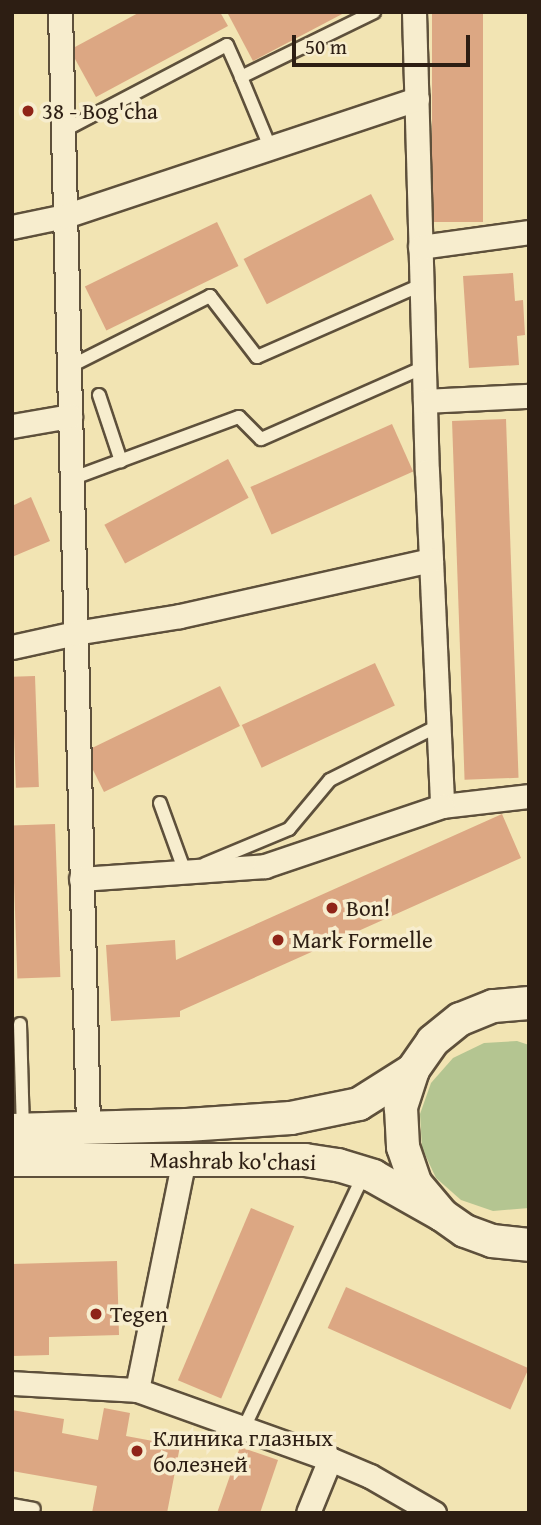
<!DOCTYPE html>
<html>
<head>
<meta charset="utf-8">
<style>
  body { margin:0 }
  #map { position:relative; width:541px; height:1525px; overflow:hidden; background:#f2e4b3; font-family:"Gentium Book Plus",serif }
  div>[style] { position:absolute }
  .green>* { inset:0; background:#b4c591 }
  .building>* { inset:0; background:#dca783; transform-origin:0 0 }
  .roads { filter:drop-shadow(2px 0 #5e503b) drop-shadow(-2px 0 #5e503b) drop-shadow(0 2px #5e503b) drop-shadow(0 -2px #5e503b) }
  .lane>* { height:12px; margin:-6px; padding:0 6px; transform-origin:6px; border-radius:6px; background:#f7edce }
  .street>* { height:23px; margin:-11.5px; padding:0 11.5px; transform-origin:11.5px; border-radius:11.5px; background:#f7edce }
  .secondary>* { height:32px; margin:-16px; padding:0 16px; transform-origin:16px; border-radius:16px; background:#f7edce }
  .dots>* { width:19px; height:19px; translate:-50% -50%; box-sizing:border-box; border:4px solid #f7edce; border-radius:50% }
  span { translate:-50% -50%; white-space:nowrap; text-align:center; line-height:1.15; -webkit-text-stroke:7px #f7edce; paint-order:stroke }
  .poi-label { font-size:23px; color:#2d1e13 }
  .left { translate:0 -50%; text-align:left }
  .street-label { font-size:23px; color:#2d1e13 }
  .frame { position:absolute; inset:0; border:14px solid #2d1e13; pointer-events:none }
  .scale { position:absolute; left:292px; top:35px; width:178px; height:32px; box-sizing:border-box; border:4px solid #2d1e13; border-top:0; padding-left:9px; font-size:21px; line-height:24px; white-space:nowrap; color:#2d1e13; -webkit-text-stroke:5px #f7edce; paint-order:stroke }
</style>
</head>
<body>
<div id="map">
  <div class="green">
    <i style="clip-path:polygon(517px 1041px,529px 1045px,529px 1208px,493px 1211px,461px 1200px,436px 1178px,422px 1148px,420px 1114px,431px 1083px,453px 1058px,484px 1043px)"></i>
  </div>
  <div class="building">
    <i style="clip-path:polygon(140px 12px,220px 12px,228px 26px,96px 97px,75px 59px,75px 47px)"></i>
    <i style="clip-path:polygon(227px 12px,346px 12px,253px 61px)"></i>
    <i style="left:432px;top:12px;width:51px;height:210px"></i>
    <i style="left:371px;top:194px;width:51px;height:143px;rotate:63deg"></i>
    <i style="left:217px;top:222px;width:49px;height:147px;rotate:64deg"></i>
    <i style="clip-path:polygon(513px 273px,515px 301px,523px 300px,525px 335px,517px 336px,519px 365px,469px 368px,463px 276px)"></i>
    <i style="left:506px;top:419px;width:359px;height:54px;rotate:88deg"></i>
    <i style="left:392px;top:424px;width:52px;height:155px;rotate:66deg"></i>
    <i style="left:228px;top:459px;width:44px;height:140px;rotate:62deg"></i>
    <i style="clip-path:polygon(31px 497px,50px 541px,12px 557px,12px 506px)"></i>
    <i style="left:375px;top:663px;width:47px;height:147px;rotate:65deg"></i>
    <i style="left:35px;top:676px;width:111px;height:23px;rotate:88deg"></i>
    <i style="clip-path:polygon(220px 686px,240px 726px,104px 792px,93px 770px,92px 748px)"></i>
    <i style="clip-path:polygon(502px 814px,521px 858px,180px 1011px,180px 1017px,111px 1021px,106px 945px,175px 940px,176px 960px)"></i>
    <i style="left:55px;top:824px;width:153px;height:43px;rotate:88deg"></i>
    <i style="left:251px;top:1208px;width:47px;height:187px;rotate:23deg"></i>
    <i style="clip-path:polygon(117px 1261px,119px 1335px,49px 1337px,49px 1355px,12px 1356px,12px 1264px)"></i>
    <i style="left:346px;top:1287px;width:200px;height:45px;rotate:24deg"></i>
    <i style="clip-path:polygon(104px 1408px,130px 1413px,126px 1436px,180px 1446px,167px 1513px,92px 1513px,97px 1486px,12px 1471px,12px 1410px,64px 1419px,62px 1433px,98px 1440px)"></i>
    <i style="clip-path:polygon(240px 1447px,278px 1460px,260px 1513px,217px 1513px)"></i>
  </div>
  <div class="roads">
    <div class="lane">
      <i style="left:241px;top:77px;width:76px;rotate:67.5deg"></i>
      <i style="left:63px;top:131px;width:185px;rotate:-27.7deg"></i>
      <i style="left:227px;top:45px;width:35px;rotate:66deg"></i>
      <i style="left:241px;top:77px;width:148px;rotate:-26deg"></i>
      <i style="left:69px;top:367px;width:158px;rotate:-26.7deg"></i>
      <i style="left:210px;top:296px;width:77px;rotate:52.4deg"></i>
      <i style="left:257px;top:357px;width:179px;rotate:-23.7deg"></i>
      <i style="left:99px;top:395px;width:70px;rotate:71.6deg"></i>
      <i style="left:71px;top:479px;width:179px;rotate:-20.3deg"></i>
      <i style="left:239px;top:417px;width:31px;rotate:45deg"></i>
      <i style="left:261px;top:439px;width:178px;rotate:-23.8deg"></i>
      <i style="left:160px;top:803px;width:73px;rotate:70.1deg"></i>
      <i style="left:185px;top:872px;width:3px;rotate:-18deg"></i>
      <i style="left:205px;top:864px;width:91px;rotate:-22.6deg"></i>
      <i style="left:289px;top:829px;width:64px;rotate:-50.1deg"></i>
      <i style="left:330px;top:780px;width:121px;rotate:-26.6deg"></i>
      <i style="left:20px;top:1024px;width:105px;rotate:88.4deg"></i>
      <i style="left:243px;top:1430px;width:283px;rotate:-64.7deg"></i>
      <i style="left:12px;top:1505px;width:22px;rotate:10deg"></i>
    </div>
    <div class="street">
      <i style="left:60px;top:12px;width:1115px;rotate:88.56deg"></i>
      <i style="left:414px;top:12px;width:459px;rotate:88.4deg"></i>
      <i style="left:427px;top:471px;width:335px;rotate:87.4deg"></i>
      <i style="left:442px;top:806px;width:88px;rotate:-6.6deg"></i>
      <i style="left:12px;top:227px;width:54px;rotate:-11.7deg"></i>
      <i style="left:65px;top:216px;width:371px;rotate:-18.4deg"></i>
      <i style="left:420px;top:247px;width:110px;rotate:-7.8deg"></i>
      <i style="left:425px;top:401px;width:104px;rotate:-2.8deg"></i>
      <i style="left:12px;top:426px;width:59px;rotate:-9.8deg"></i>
      <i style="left:12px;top:647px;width:65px;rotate:-12.5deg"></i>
      <i style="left:75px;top:633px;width:106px;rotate:-9.2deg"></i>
      <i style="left:180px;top:616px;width:257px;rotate:-12.6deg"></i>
      <i style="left:81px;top:879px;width:184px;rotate:-4deg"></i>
      <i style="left:265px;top:866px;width:187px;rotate:-18.7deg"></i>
      <i style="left:12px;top:1383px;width:125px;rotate:3.2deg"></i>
      <i style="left:137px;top:1390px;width:236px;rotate:-78.5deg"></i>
      <i style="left:137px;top:1390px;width:205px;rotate:19.7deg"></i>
      <i style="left:330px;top:1459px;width:58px;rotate:112.2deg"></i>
      <i style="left:330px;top:1459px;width:43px;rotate:23deg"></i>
      <i style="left:370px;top:1476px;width:74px;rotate:30deg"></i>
    </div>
    <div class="secondary">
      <i style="left:529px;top:1003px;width:36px;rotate:175deg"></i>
      <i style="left:493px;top:1006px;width:35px;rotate:158deg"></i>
      <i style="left:460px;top:1019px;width:35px;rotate:141deg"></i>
      <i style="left:433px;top:1041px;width:35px;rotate:125deg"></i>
      <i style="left:413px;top:1070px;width:40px;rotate:108deg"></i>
      <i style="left:401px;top:1108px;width:39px;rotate:87deg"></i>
      <i style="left:403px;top:1147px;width:39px;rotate:71deg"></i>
      <i style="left:416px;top:1184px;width:40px;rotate:50deg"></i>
      <i style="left:442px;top:1215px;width:28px;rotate:35deg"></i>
      <i style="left:465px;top:1231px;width:29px;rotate:20deg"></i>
      <i style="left:492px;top:1241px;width:37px;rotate:6deg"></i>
      <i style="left:12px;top:1130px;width:175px;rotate:-1.6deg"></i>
      <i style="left:187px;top:1125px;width:104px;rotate:-3.9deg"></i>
      <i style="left:291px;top:1118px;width:69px;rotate:-11.6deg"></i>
      <i style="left:359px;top:1104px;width:64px;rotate:-32.2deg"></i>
      <i style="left:12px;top:1160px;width:293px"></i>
      <i style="left:305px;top:1160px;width:33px;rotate:9deg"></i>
      <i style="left:338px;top:1165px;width:37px;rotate:17deg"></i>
      <i style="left:373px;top:1176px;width:79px;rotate:29.5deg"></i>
    </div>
  </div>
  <div class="dots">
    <i style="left:28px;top:111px;background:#8f2418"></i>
    <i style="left:332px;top:908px;background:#8f2418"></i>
    <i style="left:278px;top:940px;background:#8f2418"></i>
    <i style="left:96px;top:1314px;background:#8f2418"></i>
    <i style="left:137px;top:1451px;background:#8f2418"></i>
  </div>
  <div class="poi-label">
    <span class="left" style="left:42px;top:111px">38 - Bog'cha</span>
    <span class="left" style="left:346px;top:908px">Bon!</span>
    <span class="left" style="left:292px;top:940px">Mark Formelle</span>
    <span class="left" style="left:110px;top:1314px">Tegen</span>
    <span class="left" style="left:153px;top:1451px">Клиника глазных<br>болезней</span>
  </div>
  <div class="street-label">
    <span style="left:233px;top:1161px;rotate:1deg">Mashrab ko'chasi</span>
  </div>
  <div class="frame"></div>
  <div class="scale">50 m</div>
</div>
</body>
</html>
